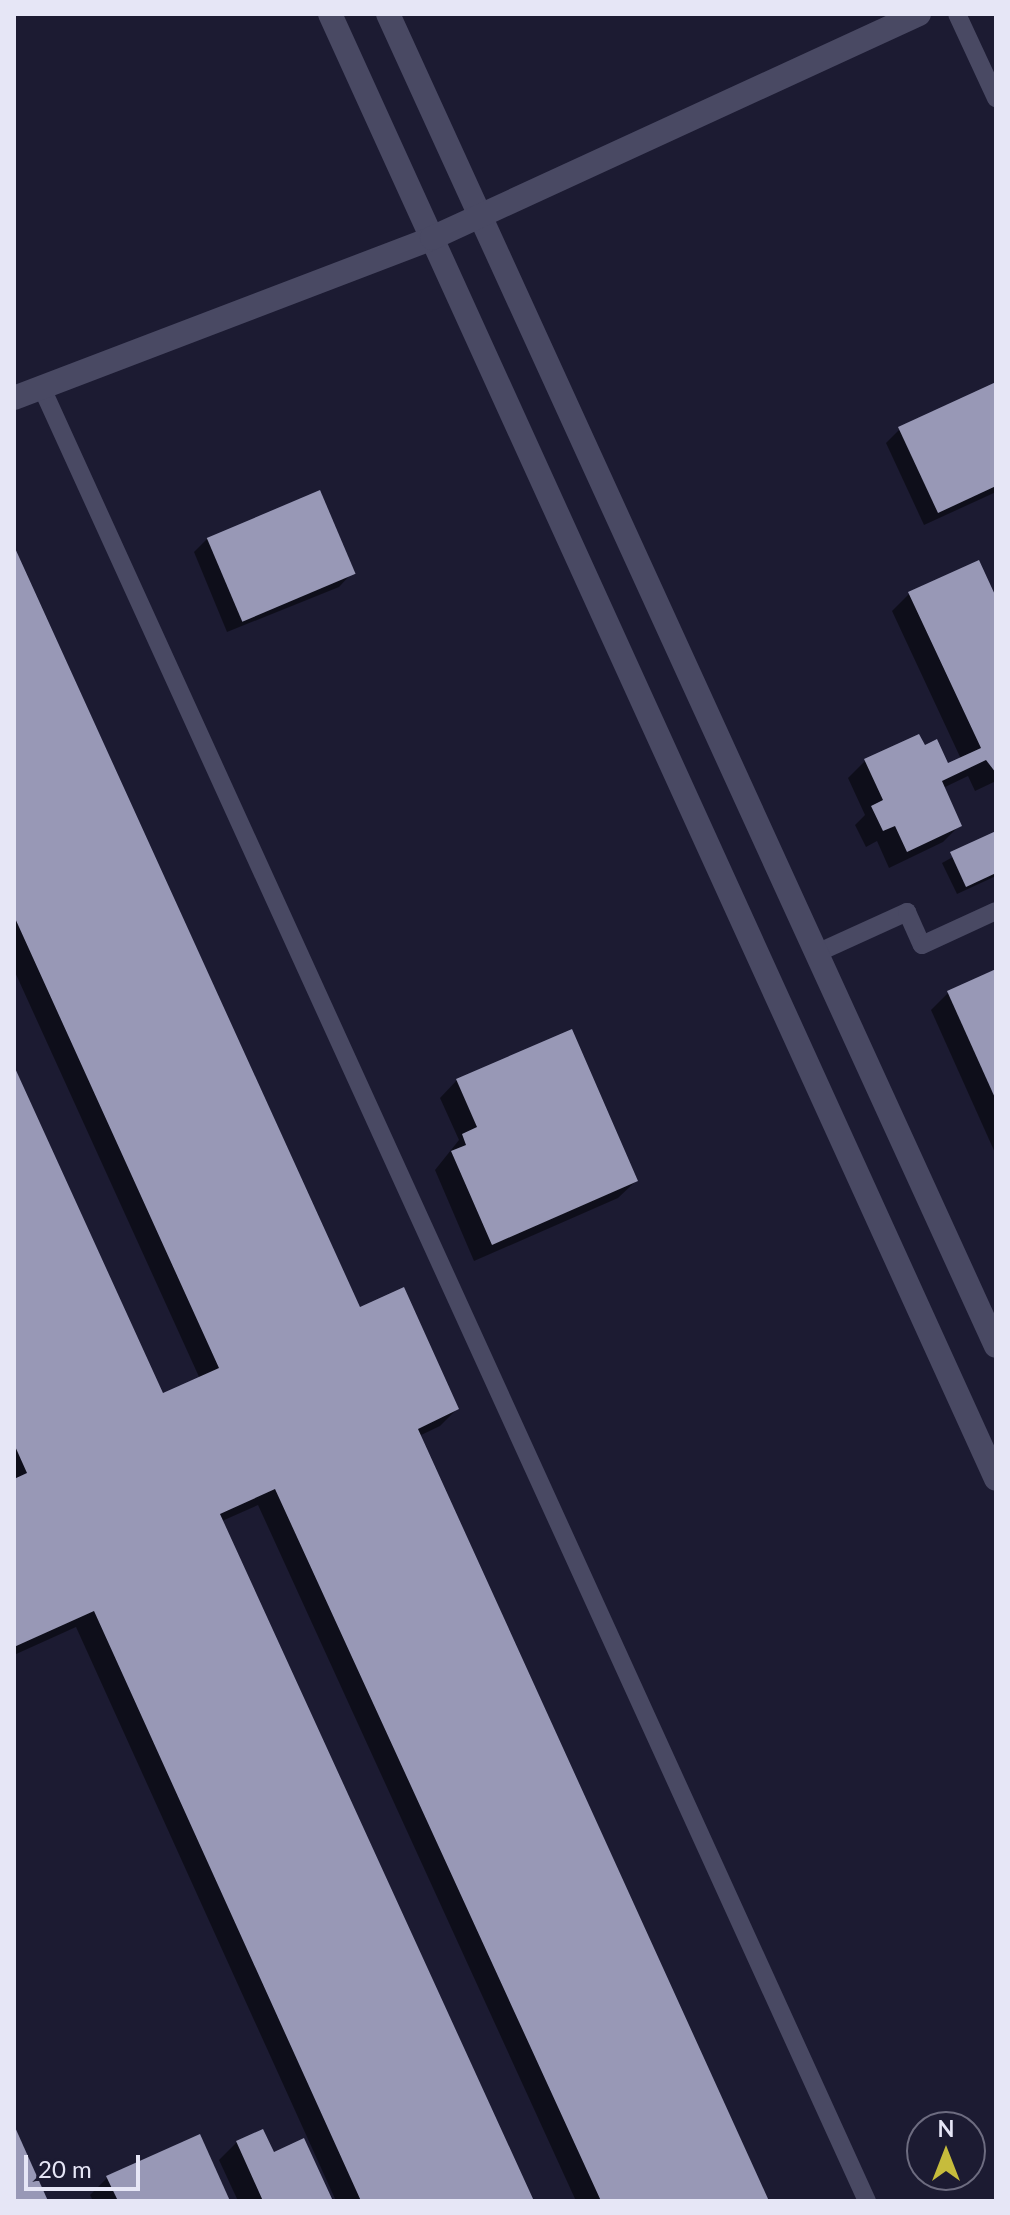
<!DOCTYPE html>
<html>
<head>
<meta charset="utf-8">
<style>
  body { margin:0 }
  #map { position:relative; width:1010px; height:2215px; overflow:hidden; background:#1c1b32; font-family:Lato,sans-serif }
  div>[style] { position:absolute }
  .shadow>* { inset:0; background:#0007 }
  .building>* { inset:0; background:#9898b6; transform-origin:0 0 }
  .service>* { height:18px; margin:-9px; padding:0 9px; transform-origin:9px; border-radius:9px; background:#494963 }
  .minor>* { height:24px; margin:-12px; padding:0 12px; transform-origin:12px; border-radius:12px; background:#494963 }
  span { translate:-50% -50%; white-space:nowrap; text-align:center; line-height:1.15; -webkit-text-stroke:8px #1c1b32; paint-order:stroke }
  .frame { position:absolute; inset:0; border:16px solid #e6e6f6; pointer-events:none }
  .north { position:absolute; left:906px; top:2111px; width:80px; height:80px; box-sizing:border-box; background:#1c1b32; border:2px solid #6d6c80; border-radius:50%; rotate:0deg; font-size:22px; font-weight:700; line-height:32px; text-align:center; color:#e6e6f6 }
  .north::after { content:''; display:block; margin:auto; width:28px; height:36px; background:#c6bc3c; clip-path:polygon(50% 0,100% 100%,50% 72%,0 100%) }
  .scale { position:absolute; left:24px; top:2155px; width:116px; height:36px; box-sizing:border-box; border:4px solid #e6e6f6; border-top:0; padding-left:10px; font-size:24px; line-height:28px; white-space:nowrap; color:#e6e6f6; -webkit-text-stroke:6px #1c1b32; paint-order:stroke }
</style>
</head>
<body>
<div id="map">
  <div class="shadow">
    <i style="clip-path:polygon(996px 384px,996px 492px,924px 525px,886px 443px,900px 429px)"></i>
    <i style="clip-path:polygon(207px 539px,352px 573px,339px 587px,227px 632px,194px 552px)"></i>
    <i style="clip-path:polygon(14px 551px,359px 1310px,457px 1409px,440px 1426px,419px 1436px,767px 2201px,576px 2201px,258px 1505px,222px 1521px,532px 2201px,336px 2201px,76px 1627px,14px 1655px,14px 1071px,162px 1396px,200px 1379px,14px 970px)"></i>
    <i style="clip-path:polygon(909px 594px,996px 602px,996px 781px,975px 791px,968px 776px,943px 788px,960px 825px,943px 842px,889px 868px,877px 841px,866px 847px,855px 825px,865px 815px,848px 778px,865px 761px,924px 748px,947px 766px,961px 759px,892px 611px)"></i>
    <i style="clip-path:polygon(996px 833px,996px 876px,957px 894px,942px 863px)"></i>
    <i style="clip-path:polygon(996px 971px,996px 1155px,931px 1010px,948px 993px)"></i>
    <i style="clip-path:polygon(457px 1080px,636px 1181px,618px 1198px,474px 1261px,435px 1170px,459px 1140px,440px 1098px)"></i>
    <i style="clip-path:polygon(237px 2142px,273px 2155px,331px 2201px,238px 2201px,219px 2160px)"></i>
    <i style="clip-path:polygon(107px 2178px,228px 2201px,93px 2201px,90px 2195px)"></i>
  </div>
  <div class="building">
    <i style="clip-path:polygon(996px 382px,996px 486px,938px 513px,898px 427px)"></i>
    <i style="left:320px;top:490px;width:91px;height:123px;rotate:67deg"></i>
    <i style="clip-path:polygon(14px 546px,360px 1307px,404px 1287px,459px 1409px,418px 1429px,769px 2201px,601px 2201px,275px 1489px,220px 1514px,534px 2201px,361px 2201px,94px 1611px,14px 1647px,14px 1479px,27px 1473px,14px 1444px,14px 1066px,163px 1393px,219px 1368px,14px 916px)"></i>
    <i style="clip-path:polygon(979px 560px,996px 597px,996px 773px,986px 760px,942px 781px,962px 826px,907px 852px,895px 826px,883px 831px,871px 806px,883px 800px,864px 759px,919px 734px,925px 745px,937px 739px,948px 763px,981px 748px,908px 592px)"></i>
    <i style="clip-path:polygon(996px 831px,996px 873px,966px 887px,950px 852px)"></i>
    <i style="clip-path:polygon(996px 969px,996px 1100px,947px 991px)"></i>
    <i style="clip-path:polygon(572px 1029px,638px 1181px,492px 1245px,451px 1151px,466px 1145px,462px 1134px,477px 1127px,456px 1079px)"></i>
    <i style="clip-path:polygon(14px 2125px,48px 2201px,14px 2201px)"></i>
    <i style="clip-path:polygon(263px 2129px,274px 2152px,304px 2138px,333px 2201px,263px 2201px,236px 2141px)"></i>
    <i style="clip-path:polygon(200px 2134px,230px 2201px,118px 2201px,106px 2176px)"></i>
  </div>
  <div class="service">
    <i style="left:957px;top:14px;width:93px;rotate:65.1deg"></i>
    <i style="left:41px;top:386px;width:1994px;rotate:65.53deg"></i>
    <i style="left:817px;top:953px;width:99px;rotate:-24.5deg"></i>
    <i style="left:907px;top:912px;width:36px;rotate:66deg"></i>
    <i style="left:922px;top:945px;width:81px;rotate:-24.7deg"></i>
  </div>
  <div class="minor">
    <i style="left:330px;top:14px;width:1609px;rotate:65.55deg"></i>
    <i style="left:388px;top:14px;width:1464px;rotate:65.47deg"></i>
    <i style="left:14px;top:398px;width:448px;rotate:-20.9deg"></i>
    <i style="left:432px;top:238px;width:536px;rotate:-24.7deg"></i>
  </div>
  <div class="frame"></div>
  <div class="north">N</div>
  <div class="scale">20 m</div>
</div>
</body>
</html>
